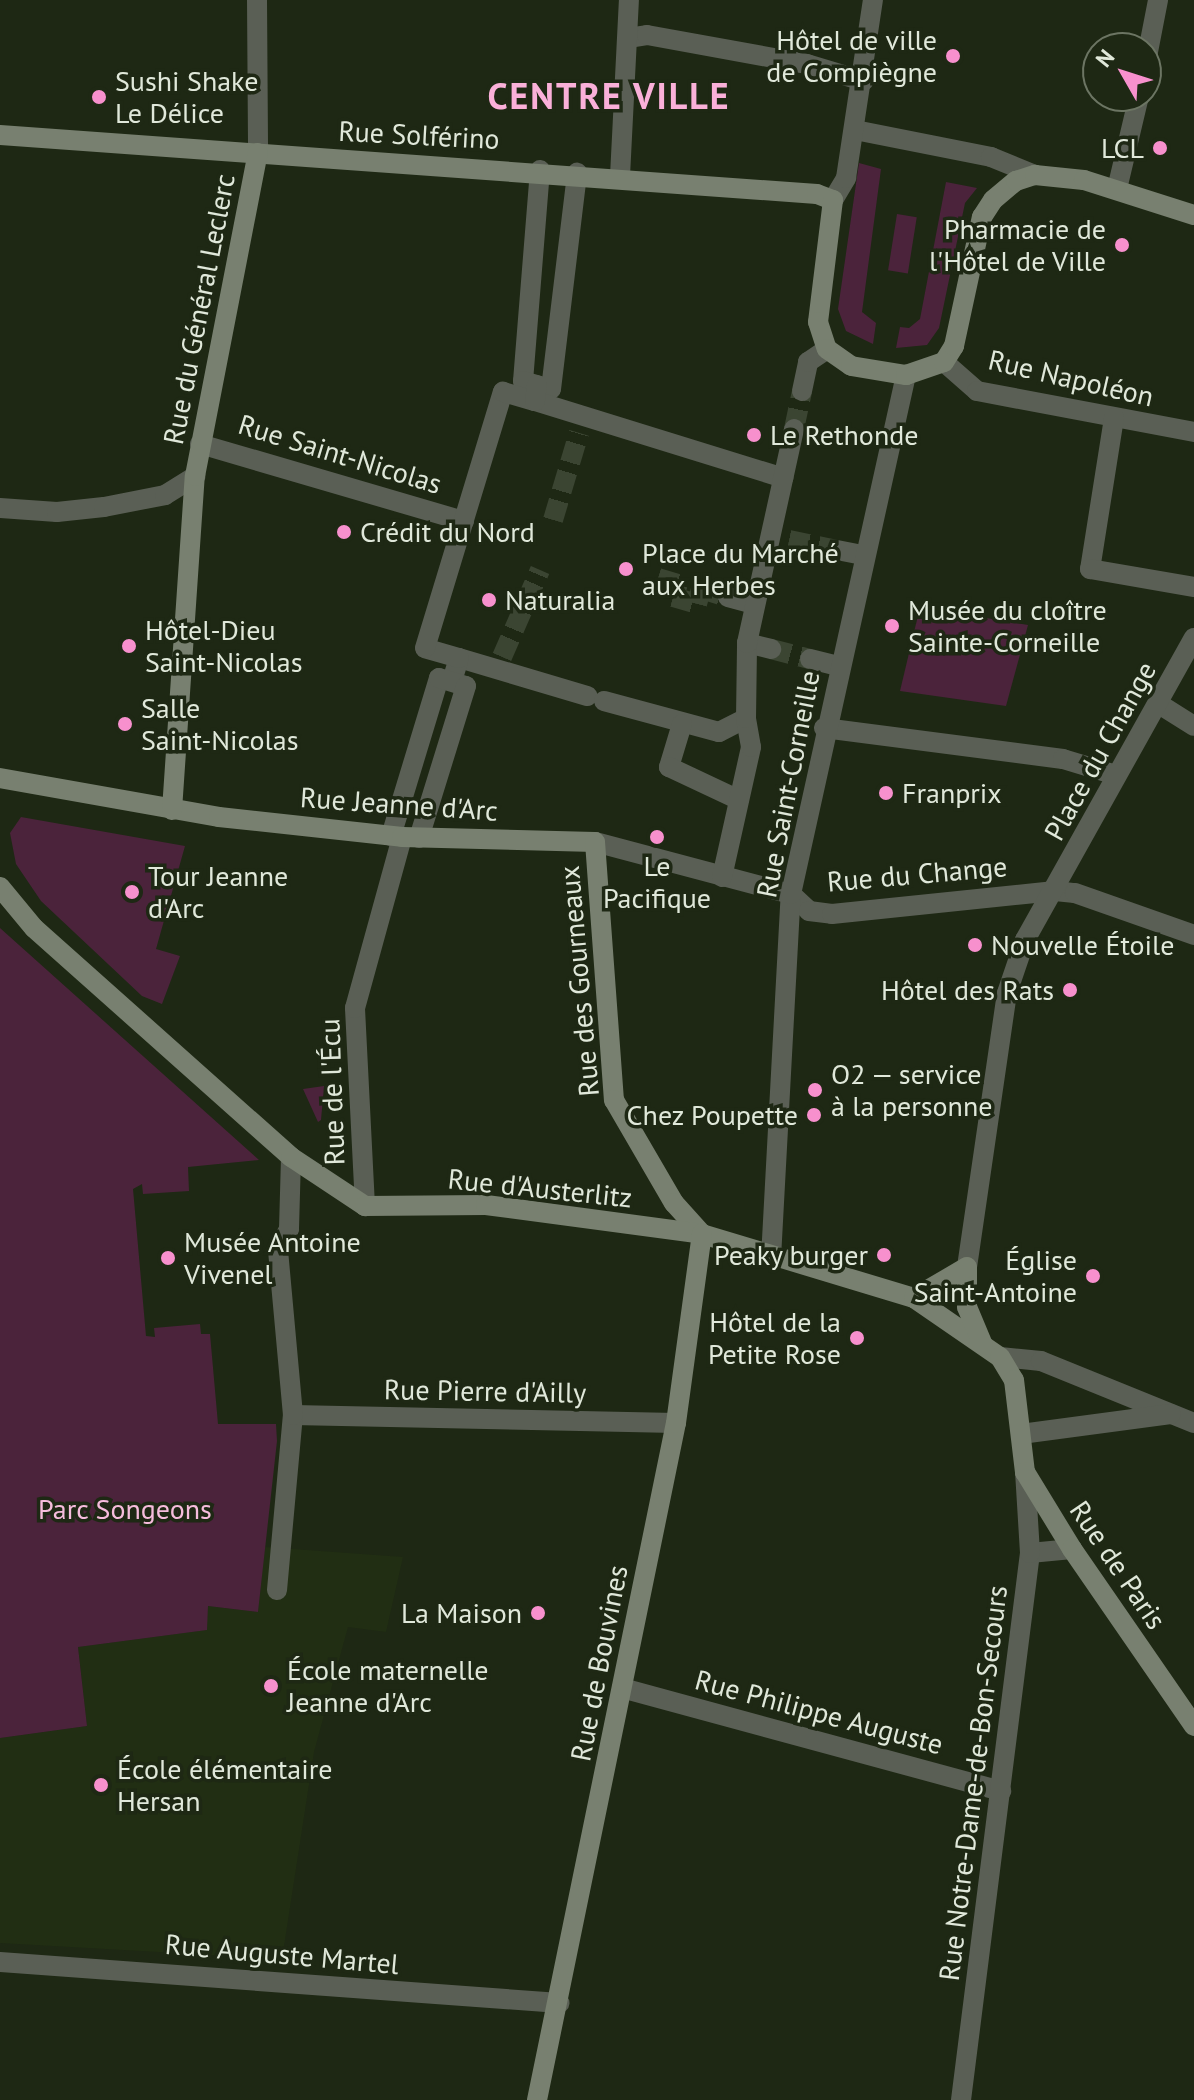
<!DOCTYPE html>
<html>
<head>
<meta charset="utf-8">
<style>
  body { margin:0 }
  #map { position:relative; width:1194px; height:2100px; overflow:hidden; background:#1e2814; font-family:"PT Sans",sans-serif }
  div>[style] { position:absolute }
  .built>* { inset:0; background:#212e13 }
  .green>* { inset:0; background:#4b233b; transform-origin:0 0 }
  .street-tunnel>* { height:20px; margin-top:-10px; transform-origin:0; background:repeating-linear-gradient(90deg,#3b4532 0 20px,transparent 0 30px) }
  .street>* { height:20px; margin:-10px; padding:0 10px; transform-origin:10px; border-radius:10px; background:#5a5f55 }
  .secondary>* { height:20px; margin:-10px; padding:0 10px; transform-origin:10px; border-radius:10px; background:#788070 }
  .dots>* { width:22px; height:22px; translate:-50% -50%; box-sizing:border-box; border:4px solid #1e2814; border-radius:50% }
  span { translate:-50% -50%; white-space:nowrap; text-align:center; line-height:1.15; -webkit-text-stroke:7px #1e2814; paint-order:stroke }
  .poi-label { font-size:28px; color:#e0e8da }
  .right { translate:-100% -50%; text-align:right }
  .left { translate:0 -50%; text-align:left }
  .street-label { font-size:28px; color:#e0e8da }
  .park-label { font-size:28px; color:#f6bcdc }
  .district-label { font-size:36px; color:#fab0d9; font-weight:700; letter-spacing:2px }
  .north { position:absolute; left:1082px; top:32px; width:80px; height:80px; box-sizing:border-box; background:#1e2814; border:2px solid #6c7563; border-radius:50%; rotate:309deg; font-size:22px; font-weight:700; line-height:32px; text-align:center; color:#e0e8da }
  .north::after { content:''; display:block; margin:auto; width:28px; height:36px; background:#f790cd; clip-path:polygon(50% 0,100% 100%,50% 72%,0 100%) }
</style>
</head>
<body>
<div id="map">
  <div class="built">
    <i style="clip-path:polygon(265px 1547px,403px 1557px,386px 1632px,348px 1627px,314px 1752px,282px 1959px,0 1943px,0 1738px,87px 1726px,78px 1647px,206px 1630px,208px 1606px,258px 1612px)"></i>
  </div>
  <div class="green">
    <i style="clip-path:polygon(859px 163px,881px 169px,862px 312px,876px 323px,873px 344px,846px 331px,838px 309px)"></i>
    <i style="clip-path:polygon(946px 182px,977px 188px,965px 203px,939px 328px,927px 345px,896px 348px,900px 327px,909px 328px,920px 319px)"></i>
    <i style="left:897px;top:214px;width:20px;height:57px;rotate:9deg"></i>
    <i style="clip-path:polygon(920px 607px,1028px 625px,1006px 706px,900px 691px)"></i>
    <i style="clip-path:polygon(21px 817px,185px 846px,156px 949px,180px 956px,162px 1004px,142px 996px,41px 901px,16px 864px,10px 833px)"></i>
    <i style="clip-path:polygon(0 928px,259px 1160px,188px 1167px,189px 1191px,143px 1194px,142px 1184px,133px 1189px,146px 1336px,155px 1337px,154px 1328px,200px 1324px,201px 1334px,210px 1334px,218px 1424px,276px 1424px,277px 1441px,258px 1612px,208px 1606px,207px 1630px,78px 1647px,87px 1726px,0 1738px)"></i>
    <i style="clip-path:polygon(324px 1086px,321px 1120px,318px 1122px,303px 1089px)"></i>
  </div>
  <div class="street-tunnel">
    <i style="left:794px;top:429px;width:39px;rotate:-78deg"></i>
    <i style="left:553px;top:520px;width:91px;rotate:-73.4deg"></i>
    <i style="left:789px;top:540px;width:49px;rotate:11.8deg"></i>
    <i style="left:658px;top:578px;width:21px;rotate:17deg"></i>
    <i style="left:678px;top:584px;width:14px;rotate:111deg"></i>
    <i style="left:673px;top:597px;width:25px;rotate:16deg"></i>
    <i style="left:697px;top:604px;width:16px;rotate:-75deg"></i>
    <i style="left:701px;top:589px;width:28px;rotate:17deg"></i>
    <i style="left:771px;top:649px;width:40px;rotate:14.4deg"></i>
    <i style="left:502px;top:657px;width:95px;rotate:-66.4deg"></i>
  </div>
  <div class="street">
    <i style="left:257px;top:0;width:153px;rotate:89.6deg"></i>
    <i style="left:628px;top:38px;width:19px;rotate:-9deg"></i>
    <i style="left:647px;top:35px;width:163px;rotate:10.3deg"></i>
    <i style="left:807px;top:64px;width:59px;rotate:16.9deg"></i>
    <i style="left:1146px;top:62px;width:63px;rotate:-79deg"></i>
    <i style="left:855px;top:130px;width:139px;rotate:11.2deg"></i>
    <i style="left:991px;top:157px;width:48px;rotate:22.2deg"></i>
    <i style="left:540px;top:170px;width:212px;rotate:94.6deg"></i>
    <i style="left:523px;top:381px;width:29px;rotate:16deg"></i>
    <i style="left:551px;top:389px;width:218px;rotate:-83.1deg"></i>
    <i style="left:620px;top:176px;width:176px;rotate:-87.1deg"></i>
    <i style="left:1117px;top:189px;width:96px;rotate:-76.7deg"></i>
    <i style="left:833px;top:200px;width:26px;rotate:-59deg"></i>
    <i style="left:846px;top:178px;width:180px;rotate:-81.4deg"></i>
    <i style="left:944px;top:362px;width:44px;rotate:41.3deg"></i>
    <i style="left:977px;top:391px;width:221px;rotate:10.7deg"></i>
    <i style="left:802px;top:391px;width:30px;rotate:-78deg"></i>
    <i style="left:808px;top:362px;width:23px;rotate:-34deg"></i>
    <i style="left:535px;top:401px;width:260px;rotate:17.2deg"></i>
    <i style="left:1114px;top:418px;width:153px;rotate:99deg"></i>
    <i style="left:1090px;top:569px;width:106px;rotate:9.8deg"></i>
    <i style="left:200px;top:444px;width:275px;rotate:16.3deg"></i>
    <i style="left:0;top:508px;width:57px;rotate:4deg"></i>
    <i style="left:57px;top:512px;width:47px;rotate:-6.1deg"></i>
    <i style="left:104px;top:507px;width:62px;rotate:-11.1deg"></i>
    <i style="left:165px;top:495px;width:36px;rotate:-32deg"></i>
    <i style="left:837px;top:550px;width:26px;rotate:11deg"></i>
    <i style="left:728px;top:597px;width:28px;rotate:15deg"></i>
    <i style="left:747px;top:643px;width:25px;rotate:14deg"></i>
    <i style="left:459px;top:658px;width:134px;rotate:16.5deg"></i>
    <i style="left:810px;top:659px;width:29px;rotate:14deg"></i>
    <i style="left:452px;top:681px;width:24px;rotate:-73deg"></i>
    <i style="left:459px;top:658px;width:35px;rotate:-164deg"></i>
    <i style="left:425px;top:648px;width:268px;rotate:-73.1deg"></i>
    <i style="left:503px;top:392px;width:33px;rotate:16deg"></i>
    <i style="left:535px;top:401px;width:16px;rotate:-83deg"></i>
    <i style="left:604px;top:701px;width:119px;rotate:15.1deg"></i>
    <i style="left:719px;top:732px;width:30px;rotate:-27deg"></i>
    <i style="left:1159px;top:704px;width:41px;rotate:32.2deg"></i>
    <i style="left:682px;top:724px;width:45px;rotate:106.8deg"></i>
    <i style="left:669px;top:767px;width:77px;rotate:25.2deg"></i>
    <i style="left:824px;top:728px;width:241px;rotate:7.4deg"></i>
    <i style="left:1063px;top:759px;width:55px;rotate:16.8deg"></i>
    <i style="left:391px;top:836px;width:165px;rotate:-73.1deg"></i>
    <i style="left:439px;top:678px;width:28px;rotate:17deg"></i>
    <i style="left:466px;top:686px;width:159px;rotate:107.2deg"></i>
    <i style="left:595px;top:842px;width:203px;rotate:14.9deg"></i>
    <i style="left:791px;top:894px;width:25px;rotate:43deg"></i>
    <i style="left:809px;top:911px;width:23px;rotate:7deg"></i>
    <i style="left:832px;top:914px;width:224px;rotate:-5.9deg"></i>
    <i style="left:1055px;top:891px;width:20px;rotate:6deg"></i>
    <i style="left:1075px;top:893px;width:126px;rotate:19.4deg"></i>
    <i style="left:722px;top:877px;width:133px;rotate:-77.4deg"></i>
    <i style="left:751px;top:747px;width:29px;rotate:-100deg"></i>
    <i style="left:746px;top:718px;width:75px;rotate:-89.2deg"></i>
    <i style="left:747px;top:643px;width:219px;rotate:-77.6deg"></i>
    <i style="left:365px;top:1206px;width:198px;rotate:-92.9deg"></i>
    <i style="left:355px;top:1008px;width:177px;rotate:-74.6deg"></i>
    <i style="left:771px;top:1258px;width:365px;rotate:-86.9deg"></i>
    <i style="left:791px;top:894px;width:532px;rotate:-77.51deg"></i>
    <i style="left:967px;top:1267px;width:277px;rotate:-81.7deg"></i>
    <i style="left:1007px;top:993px;width:56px;rotate:-71.2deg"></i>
    <i style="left:1025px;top:940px;width:346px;rotate:-60.8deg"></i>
    <i style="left:1000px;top:1357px;width:41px;rotate:5.6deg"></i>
    <i style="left:1041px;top:1361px;width:165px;rotate:22.1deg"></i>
    <i style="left:293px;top:1415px;width:383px;rotate:1.2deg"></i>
    <i style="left:1021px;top:1434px;width:151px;rotate:-7.6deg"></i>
    <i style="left:1030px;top:1553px;width:42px;rotate:-5.4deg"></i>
    <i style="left:277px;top:1590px;width:176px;rotate:-84.8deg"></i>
    <i style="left:293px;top:1415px;width:167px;rotate:-95.2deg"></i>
    <i style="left:278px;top:1249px;width:23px;rotate:-61deg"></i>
    <i style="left:289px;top:1229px;width:72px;rotate:-88.4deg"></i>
    <i style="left:622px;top:1688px;width:393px;rotate:15.2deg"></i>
    <i style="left:0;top:1962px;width:561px;rotate:4.19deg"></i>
    <i style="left:961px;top:2100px;width:551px;rotate:-82.81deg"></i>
    <i style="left:1030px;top:1553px;width:81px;rotate:-93.5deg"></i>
  </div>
  <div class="secondary">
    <i style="left:0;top:135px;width:819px;rotate:4.13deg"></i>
    <i style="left:817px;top:194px;width:17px;rotate:21deg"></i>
    <i style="left:833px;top:200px;width:123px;rotate:97deg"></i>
    <i style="left:818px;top:322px;width:28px;rotate:72deg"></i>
    <i style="left:827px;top:349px;width:29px;rotate:35deg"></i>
    <i style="left:851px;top:366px;width:56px;rotate:9.3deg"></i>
    <i style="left:906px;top:375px;width:40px;rotate:-18.9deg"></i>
    <i style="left:944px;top:362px;width:19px;rotate:-58deg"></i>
    <i style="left:954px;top:346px;width:132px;rotate:-77.8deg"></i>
    <i style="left:982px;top:217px;width:20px;rotate:-57deg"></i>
    <i style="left:993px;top:200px;width:30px;rotate:-40deg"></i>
    <i style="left:1016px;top:181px;width:20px;rotate:-18deg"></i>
    <i style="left:1035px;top:175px;width:49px;rotate:5.8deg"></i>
    <i style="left:1084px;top:180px;width:115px;rotate:17.7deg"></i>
    <i style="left:0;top:778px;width:222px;rotate:10.1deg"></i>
    <i style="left:219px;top:817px;width:184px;rotate:6.2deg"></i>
    <i style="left:402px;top:837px;width:193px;rotate:1.5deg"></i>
    <i style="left:595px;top:842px;width:259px;rotate:85.8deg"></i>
    <i style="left:614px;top:1100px;width:119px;rotate:59.8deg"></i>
    <i style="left:674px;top:1203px;width:42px;rotate:47.9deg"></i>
    <i style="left:172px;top:810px;width:335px;rotate:-86.1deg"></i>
    <i style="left:195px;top:476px;width:329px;rotate:-79deg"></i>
    <i style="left:0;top:887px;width:53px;rotate:50.3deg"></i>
    <i style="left:34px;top:928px;width:344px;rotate:41.7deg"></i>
    <i style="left:291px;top:1157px;width:89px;rotate:33.5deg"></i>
    <i style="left:365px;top:1206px;width:121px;rotate:-0.5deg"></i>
    <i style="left:486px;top:1205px;width:218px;rotate:7.6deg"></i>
    <i style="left:702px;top:1234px;width:221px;rotate:16.8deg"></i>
    <i style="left:914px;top:1298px;width:104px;rotate:34.5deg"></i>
    <i style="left:1000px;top:1357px;width:27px;rotate:59deg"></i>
    <i style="left:1014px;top:1380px;width:93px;rotate:83.2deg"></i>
    <i style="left:1025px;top:1472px;width:90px;rotate:58.6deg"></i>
    <i style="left:1072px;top:1549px;width:215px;rotate:55.4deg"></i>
    <i style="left:967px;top:1267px;width:40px;rotate:90deg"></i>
    <i style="left:967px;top:1307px;width:41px;rotate:67.2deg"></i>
    <i style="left:914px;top:1298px;width:61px;rotate:-30.3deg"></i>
    <i style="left:537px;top:2100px;width:691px;rotate:-78.4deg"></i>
    <i style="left:676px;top:1423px;width:191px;rotate:-82.2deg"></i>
  </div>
  <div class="dots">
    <i style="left:953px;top:56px;background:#f790cd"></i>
    <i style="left:99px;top:97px;background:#f790cd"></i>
    <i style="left:1160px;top:148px;background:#f790cd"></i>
    <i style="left:1122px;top:245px;background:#f790cd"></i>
    <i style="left:754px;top:435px;background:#f790cd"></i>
    <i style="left:344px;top:532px;background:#f790cd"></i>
    <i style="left:626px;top:569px;background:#f790cd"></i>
    <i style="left:489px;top:600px;background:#f790cd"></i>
    <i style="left:892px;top:626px;background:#f790cd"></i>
    <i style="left:129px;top:646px;background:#f790cd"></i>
    <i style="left:125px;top:724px;background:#f790cd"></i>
    <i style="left:886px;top:793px;background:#f790cd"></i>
    <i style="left:657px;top:837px;background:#f790cd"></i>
    <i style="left:132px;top:892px;background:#f790cd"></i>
    <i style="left:975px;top:945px;background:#f790cd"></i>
    <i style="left:1070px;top:990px;background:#f790cd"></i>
    <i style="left:815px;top:1090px;background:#f790cd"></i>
    <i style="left:814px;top:1115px;background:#f790cd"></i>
    <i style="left:884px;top:1255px;background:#f790cd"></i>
    <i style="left:168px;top:1258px;background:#f790cd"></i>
    <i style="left:1093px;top:1276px;background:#f790cd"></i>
    <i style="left:857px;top:1338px;background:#f790cd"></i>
    <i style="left:538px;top:1613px;background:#f790cd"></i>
    <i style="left:271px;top:1686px;background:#f790cd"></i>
    <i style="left:101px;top:1785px;background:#f790cd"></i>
  </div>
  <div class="poi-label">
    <span class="right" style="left:937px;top:56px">Hôtel de ville<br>de Compiègne</span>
    <span class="left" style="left:115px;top:97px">Sushi Shake<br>Le Délice</span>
    <span class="right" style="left:1144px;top:148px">LCL</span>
    <span class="right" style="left:1106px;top:245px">Pharmacie de<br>l'Hôtel de Ville</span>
    <span class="left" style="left:770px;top:435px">Le Rethonde</span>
    <span class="left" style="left:360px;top:532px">Crédit du Nord</span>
    <span class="left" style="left:642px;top:569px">Place du Marché<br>aux Herbes</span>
    <span class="left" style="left:505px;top:600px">Naturalia</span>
    <span class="left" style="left:908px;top:626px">Musée du cloître<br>Sainte-Corneille</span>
    <span class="left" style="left:145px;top:646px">Hôtel-Dieu<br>Saint-Nicolas</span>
    <span class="left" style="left:141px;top:724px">Salle<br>Saint-Nicolas</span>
    <span class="left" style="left:902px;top:793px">Franprix</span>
    <span style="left:657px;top:882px">Le<br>Pacifique</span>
    <span class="left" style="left:148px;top:892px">Tour Jeanne<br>d'Arc</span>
    <span class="left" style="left:991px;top:945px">Nouvelle Étoile</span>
    <span class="right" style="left:1054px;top:990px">Hôtel des Rats</span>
    <span class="left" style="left:831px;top:1090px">O2 — service<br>à la personne</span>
    <span class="right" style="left:798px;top:1115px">Chez Poupette</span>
    <span class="left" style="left:184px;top:1258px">Musée Antoine<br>Vivenel</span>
    <span class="right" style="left:868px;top:1255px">Peaky burger</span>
    <span class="right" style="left:1077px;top:1276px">Église<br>Saint-Antoine</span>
    <span class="right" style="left:841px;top:1338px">Hôtel de la<br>Petite Rose</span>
    <span class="right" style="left:522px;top:1613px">La Maison</span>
    <span class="left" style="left:287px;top:1686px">École maternelle<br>Jeanne d'Arc</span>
    <span class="left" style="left:117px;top:1785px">École élémentaire<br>Hersan</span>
  </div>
  <div class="street-label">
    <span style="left:419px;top:135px;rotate:3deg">Rue Solférino</span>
    <span style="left:199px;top:309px;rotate:-79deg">Rue du Général Leclerc</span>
    <span style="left:1071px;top:378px;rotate:13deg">Rue Napoléon</span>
    <span style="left:340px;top:454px;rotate:17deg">Rue Saint-Nicolas</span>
    <span style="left:1100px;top:751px;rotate:-61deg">Place du Change</span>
    <span style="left:788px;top:784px;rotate:-79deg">Rue Saint-Corneille</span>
    <span style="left:399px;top:804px;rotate:4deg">Rue Jeanne d'Arc</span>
    <span style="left:917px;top:874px;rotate:-5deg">Rue du Change</span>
    <span style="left:579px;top:981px;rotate:-95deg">Rue des Gourneaux</span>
    <span style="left:332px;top:1092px;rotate:-92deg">Rue de l'Écu</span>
    <span style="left:540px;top:1188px;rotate:6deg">Rue d'Austerlitz</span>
    <span style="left:485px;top:1391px;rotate:1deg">Rue Pierre d'Ailly</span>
    <span style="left:1118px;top:1565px;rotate:56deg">Rue de Paris</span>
    <span style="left:599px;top:1663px;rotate:-79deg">Rue de Bouvines</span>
    <span style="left:819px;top:1712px;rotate:15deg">Rue Philippe Auguste</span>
    <span style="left:973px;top:1783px;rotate:-83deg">Rue Notre-Dame-de-Bon-Secours</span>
    <span style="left:282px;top:1954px;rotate:5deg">Rue Auguste Martel</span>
  </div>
  <div class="park-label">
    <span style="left:125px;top:1509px">Parc Songeons</span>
  </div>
  <div class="district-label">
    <span style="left:609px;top:96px">CENTRE VILLE</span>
  </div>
  <div class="north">N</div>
</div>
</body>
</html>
